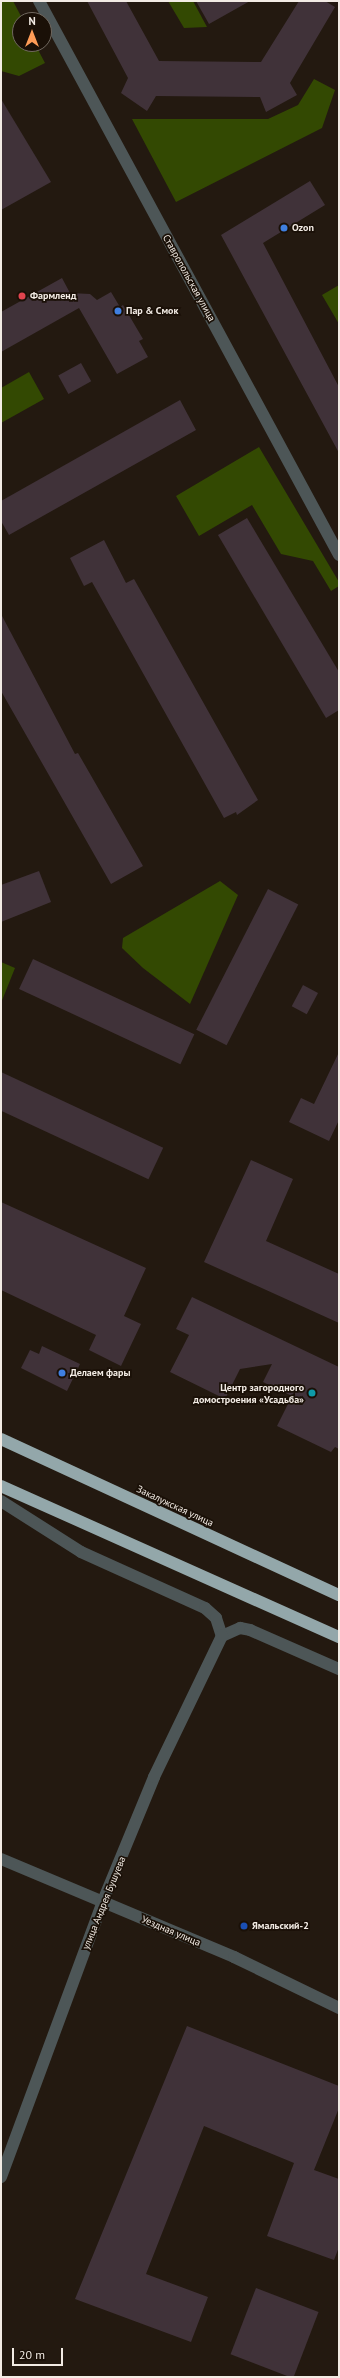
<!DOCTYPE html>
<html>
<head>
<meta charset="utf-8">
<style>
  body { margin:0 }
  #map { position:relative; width:340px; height:2378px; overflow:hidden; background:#231910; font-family:"PT Sans",sans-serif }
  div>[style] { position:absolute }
  .green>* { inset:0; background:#334902 }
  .building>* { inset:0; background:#403239; transform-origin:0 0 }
  .minor>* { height:12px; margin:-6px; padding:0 6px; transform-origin:6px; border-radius:6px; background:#4d5657 }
  .highway>* { height:12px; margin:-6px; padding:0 6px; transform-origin:6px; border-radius:6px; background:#93a7aa }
  .dots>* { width:11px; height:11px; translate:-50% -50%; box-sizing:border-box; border:2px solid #1a1007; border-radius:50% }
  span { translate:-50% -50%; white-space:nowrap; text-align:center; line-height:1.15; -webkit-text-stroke:3.5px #1a1007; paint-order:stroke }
  .poi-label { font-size:10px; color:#f2ebe4; font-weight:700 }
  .left { translate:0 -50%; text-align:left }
  .right { translate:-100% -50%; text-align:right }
  .street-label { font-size:10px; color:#f2ebe4 }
  .frame { position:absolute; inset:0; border:2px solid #f2ebe4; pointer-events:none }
  .north { position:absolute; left:12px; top:12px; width:40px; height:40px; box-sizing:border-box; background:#1a1007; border:1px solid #70685f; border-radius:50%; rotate:0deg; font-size:11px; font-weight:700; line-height:16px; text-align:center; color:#f2ebe4 }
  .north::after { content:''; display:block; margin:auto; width:14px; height:18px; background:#fe9c57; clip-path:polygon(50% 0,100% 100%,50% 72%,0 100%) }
  .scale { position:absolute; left:12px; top:2348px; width:51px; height:18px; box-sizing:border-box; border:2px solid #f2ebe4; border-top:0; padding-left:5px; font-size:12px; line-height:14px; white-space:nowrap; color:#f2ebe4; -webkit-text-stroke:3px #1a1007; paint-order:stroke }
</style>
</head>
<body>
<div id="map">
  <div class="green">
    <i style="clip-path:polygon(1px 1px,13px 1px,23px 20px,20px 20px,20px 44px,35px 44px,45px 63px,19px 76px,1px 71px)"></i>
    <i style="clip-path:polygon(168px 1px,193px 1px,207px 27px,184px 28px)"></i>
    <i style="clip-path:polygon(314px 79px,335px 90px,322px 128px,176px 202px,132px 119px,268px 119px,298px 105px)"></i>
    <i style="clip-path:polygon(339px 285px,339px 324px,322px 295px)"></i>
    <i style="clip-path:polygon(29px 372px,44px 399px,1px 423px,1px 388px)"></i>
    <i style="clip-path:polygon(259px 447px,339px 582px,339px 586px,331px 591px,313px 561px,281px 554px,252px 505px,199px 536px,176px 496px)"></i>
    <i style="clip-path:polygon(220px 881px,238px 895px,190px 1004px,143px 968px,122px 948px,123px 938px)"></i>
    <i style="clip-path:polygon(1px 962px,15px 968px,1px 1003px)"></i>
  </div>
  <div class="building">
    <i style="clip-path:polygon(87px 1px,126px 1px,159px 61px,261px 62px,299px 1px,325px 1px,335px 7px,290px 83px,297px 95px,266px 112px,260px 97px,156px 96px,147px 111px,121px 93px,128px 78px)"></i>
    <i style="clip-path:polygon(196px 1px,250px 1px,209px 24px)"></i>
    <i style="clip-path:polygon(1px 99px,51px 182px,1px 210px)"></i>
    <i style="clip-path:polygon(310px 181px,325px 205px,263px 243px,339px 387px,339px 453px,221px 235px)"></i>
    <i style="clip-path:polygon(62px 278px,70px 293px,90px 294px,97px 300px,111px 292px,120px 307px,123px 305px,143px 339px,139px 341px,148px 357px,117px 374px,79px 308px,1px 352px,1px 312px)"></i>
    <i style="left:81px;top:363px;width:21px;height:26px;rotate:61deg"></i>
    <i style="clip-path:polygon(180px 400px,196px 430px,9px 535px,1px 521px,1px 501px)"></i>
    <i style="clip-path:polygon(247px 518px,339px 672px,339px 710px,326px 718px,218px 535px)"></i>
    <i style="clip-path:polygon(104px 540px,126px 583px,134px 579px,258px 800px,237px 815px,236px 812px,224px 818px,92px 582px,84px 586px,70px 558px)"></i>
    <i style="clip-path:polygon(1px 614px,75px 754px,78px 753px,143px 866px,111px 884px,1px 691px)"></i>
    <i style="clip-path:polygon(39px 871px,51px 902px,1px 922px,1px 885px)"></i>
    <i style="left:268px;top:889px;width:34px;height:158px;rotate:27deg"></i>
    <i style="left:33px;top:959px;width:178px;height:33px;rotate:25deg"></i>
    <i style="left:303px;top:985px;width:17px;height:24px;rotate:28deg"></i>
    <i style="clip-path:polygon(339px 1052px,339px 1120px,329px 1141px,289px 1122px,301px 1098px,314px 1104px)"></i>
    <i style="left:1px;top:1072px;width:179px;height:35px;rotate:25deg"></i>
    <i style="clip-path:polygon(251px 1160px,293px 1179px,266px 1241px,339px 1274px,339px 1323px,204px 1262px)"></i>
    <i style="clip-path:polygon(1px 1202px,146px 1268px,124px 1316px,141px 1324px,121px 1366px,89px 1350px,96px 1335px,1px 1290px)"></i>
    <i style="clip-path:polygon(192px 1297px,339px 1367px,339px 1449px,335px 1447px,331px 1452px,277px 1426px,292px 1396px,263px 1382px,272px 1364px,240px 1369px,225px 1399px,170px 1372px,189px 1335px,176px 1329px)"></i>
    <i style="clip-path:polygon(42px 1346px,80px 1364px,67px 1391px,21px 1368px,30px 1350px,39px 1354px)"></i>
    <i style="clip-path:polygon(187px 2026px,339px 2086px,339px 2108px,314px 2170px,339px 2179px,339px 2247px,334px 2260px,267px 2236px,294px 2163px,204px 2126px,146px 2274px,208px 2297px,191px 2342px,75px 2299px)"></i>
    <i style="left:256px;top:2288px;width:67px;height:71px;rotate:21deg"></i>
  </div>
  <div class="minor">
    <i style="left:39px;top:1px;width:630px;rotate:61.56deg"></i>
    <i style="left:1px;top:1501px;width:95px;rotate:32.5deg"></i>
    <i style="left:81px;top:1552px;width:136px;rotate:24.3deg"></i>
    <i style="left:205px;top:1608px;width:15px;rotate:42deg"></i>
    <i style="left:216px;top:1618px;width:19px;rotate:72deg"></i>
    <i style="left:222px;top:1636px;width:20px;rotate:-24deg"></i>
    <i style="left:240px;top:1628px;width:10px;rotate:11deg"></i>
    <i style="left:250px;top:1630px;width:97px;rotate:23.7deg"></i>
    <i style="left:1px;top:1859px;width:253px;rotate:22.8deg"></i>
    <i style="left:234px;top:1957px;width:117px;rotate:25.9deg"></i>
    <i style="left:1px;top:2177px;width:294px;rotate:-69.7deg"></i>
    <i style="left:103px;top:1901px;width:134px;rotate:-67.6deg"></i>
    <i style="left:154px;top:1777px;width:157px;rotate:-64.3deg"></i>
  </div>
  <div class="highway">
    <i style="left:1px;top:1439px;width:372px;rotate:24.8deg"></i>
    <i style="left:1px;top:1486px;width:370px;rotate:24.1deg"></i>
  </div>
  <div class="dots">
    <i style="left:284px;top:228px;background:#3f7fe0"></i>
    <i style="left:22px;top:296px;background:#e0444e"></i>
    <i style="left:118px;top:311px;background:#3f7fe0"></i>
    <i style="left:62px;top:1373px;background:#3f7fe0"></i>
    <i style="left:312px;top:1393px;background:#0f9aa8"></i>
    <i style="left:244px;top:1926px;background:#1a4fb4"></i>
  </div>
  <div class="poi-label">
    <span class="left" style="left:292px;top:228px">Ozon</span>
    <span class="left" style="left:30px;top:296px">Фармленд</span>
    <span class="left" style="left:126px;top:311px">Пар &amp; Смок</span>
    <span class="left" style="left:70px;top:1373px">Делаем фары</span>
    <span class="right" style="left:304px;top:1393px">Центр загородного<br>домостроения «Усадьба»</span>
    <span class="left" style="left:252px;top:1926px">Ямальский-2</span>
  </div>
  <div class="street-label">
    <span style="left:189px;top:278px;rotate:61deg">Ставропольская улица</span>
    <span style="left:175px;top:1506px;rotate:25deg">Закалужская улица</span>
    <span style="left:104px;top:1903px;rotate:-68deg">улица Андрея Бушуева</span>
    <span style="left:171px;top:1931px;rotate:23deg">Уездная улица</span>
  </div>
  <div class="frame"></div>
  <div class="north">N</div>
  <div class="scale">20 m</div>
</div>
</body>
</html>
